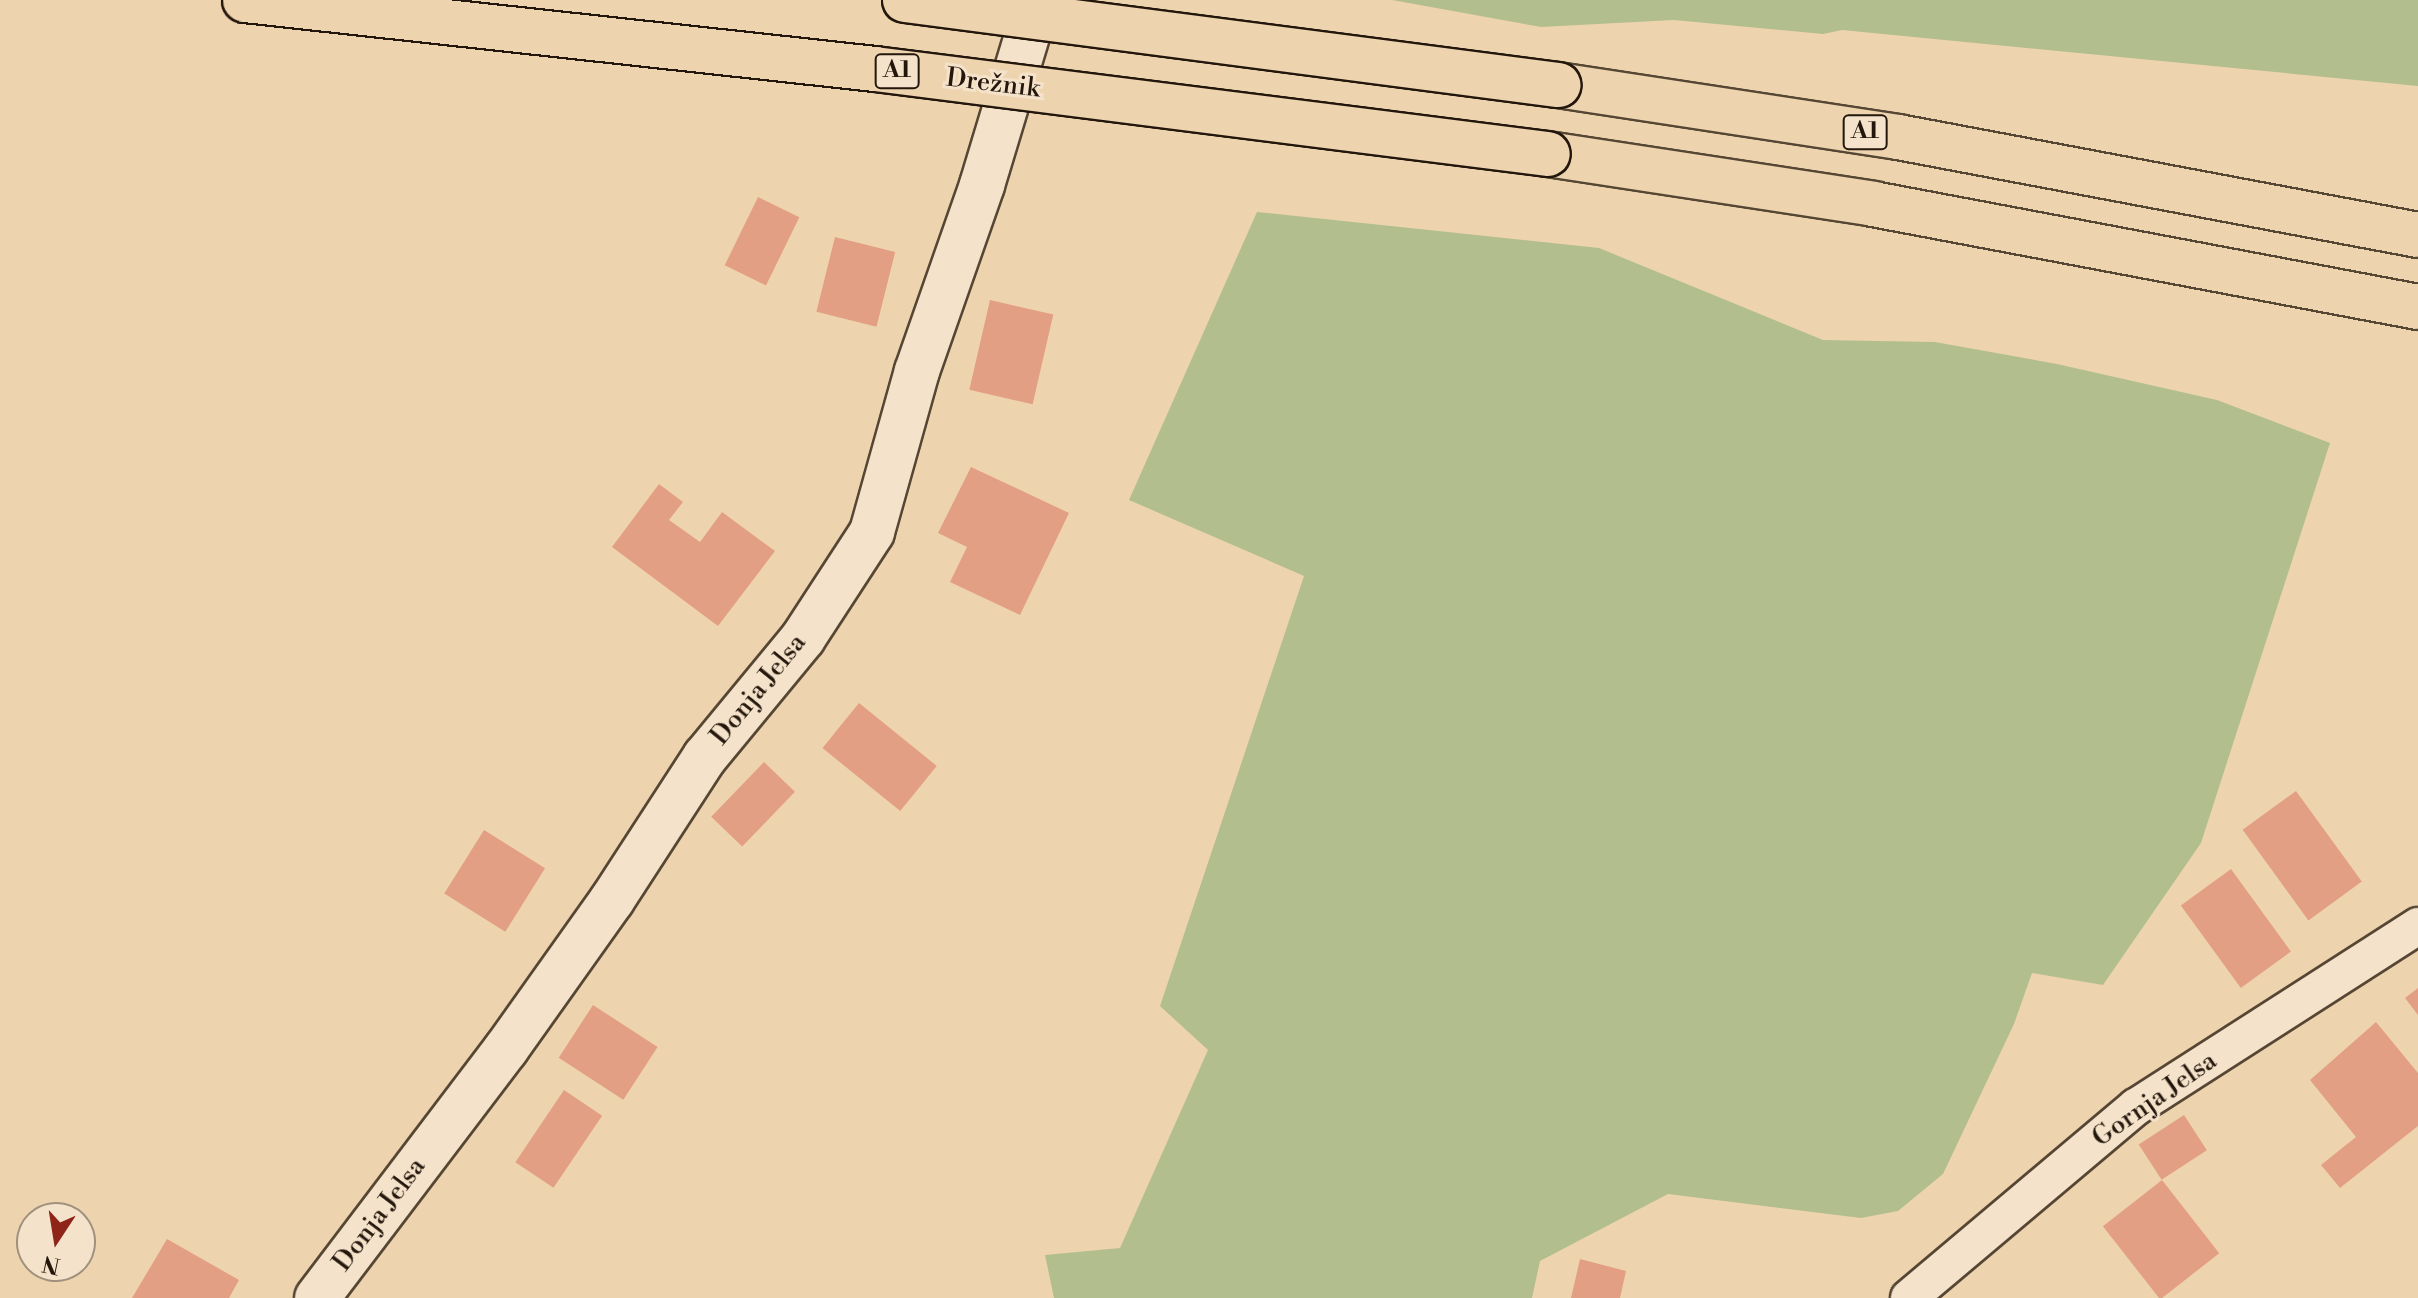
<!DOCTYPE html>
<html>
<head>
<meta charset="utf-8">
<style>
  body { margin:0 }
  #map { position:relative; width:2418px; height:1298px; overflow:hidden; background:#eed4ae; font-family:"Libre Bodoni",serif }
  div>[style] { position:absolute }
  .green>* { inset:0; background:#b3be8f }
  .building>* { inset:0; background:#e39f83; transform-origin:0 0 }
  .roads { filter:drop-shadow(2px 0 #564634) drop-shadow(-2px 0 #564634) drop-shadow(0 2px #564634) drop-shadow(0 -2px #564634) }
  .minor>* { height:36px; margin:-18px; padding:0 18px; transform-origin:18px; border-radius:18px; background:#f4e3ca }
  .secondary>* { height:44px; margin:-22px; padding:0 22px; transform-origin:22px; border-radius:22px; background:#f4e3ca }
  .motorway>* { height:44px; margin:-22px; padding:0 22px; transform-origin:22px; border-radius:22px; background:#eed4ae }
  .bridges { filter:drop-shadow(2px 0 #23160c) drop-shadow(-2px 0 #23160c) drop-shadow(0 2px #23160c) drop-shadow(0 -2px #23160c) }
  .motorway-bridge>* { height:44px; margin:-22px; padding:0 22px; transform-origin:22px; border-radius:22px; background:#eed4ae }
  span { translate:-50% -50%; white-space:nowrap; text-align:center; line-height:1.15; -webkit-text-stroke:6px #f4e3ca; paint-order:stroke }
  .shield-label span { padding:2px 6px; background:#f4e3ca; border:2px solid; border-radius:6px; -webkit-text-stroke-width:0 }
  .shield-label { font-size:24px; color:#23160c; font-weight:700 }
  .street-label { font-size:26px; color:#23160c }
  .north { position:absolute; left:16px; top:1202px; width:80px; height:80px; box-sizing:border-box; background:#f4e3ca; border:2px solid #a0917e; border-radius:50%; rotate:192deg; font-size:22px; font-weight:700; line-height:32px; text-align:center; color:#23160c }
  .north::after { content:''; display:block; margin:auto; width:28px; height:36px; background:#8f2418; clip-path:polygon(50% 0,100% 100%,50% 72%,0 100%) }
</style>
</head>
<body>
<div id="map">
  <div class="green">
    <i style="clip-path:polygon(1392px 0,2418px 0,2418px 86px,1842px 30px,1823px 34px,1674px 20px,1541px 27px)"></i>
    <i style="clip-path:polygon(1257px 212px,1599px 248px,1823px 340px,1935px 342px,2057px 364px,2217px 400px,2330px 443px,2201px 843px,2103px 985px,2032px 973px,2014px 1024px,1943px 1174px,1898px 1211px,1861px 1218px,1668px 1194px,1540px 1261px,1532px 1298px,1054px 1298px,1045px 1255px,1120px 1248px,1208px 1050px,1160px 1006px,1304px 576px,1129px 500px)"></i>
  </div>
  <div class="building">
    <i style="left:758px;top:197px;width:46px;height:76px;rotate:26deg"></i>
    <i style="left:835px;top:237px;width:62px;height:77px;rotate:14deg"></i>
    <i style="left:990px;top:300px;width:65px;height:92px;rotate:13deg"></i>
    <i style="clip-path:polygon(971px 467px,1069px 513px,1020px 615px,950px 582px,967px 547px,938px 533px)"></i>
    <i style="clip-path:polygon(659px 484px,683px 502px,669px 520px,700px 542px,722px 512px,775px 551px,718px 626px,612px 547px)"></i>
    <i style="left:859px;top:703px;width:100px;height:58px;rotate:39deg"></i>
    <i style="left:764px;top:762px;width:43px;height:76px;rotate:44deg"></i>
    <i style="left:2296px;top:791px;width:112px;height:66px;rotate:54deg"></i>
    <i style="left:484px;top:830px;width:72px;height:75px;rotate:32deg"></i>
    <i style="left:2231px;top:869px;width:102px;height:62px;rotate:54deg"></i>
    <i style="clip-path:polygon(2418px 988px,2418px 1015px,2405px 998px)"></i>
    <i style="left:593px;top:1005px;width:77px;height:63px;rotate:33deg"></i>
    <i style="clip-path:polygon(2376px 1022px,2418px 1073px,2418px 1126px,2340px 1188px,2321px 1165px,2356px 1137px,2310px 1080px)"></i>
    <i style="left:564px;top:1090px;width:46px;height:87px;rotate:34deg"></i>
    <i style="left:2184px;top:1115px;width:42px;height:54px;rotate:57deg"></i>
    <i style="left:2162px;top:1180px;width:93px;height:75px;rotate:52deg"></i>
    <i style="clip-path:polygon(167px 1239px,239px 1280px,229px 1298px,132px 1298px)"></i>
    <i style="clip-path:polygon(1580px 1259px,1626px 1271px,1620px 1298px,1571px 1298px)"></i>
  </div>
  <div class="roads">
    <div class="minor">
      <i style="left:1909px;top:1298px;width:297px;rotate:-40.1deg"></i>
      <i style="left:2136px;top:1107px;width:335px;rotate:-32.7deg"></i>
    </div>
    <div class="secondary">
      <i style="left:317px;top:1298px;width:313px;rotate:-52.8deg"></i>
      <i style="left:506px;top:1049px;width:183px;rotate:-54.6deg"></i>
      <i style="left:612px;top:900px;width:171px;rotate:-57deg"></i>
      <i style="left:705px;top:757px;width:154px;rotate:-50.5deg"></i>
      <i style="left:803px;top:638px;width:126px;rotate:-56.9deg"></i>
      <i style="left:872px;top:532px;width:167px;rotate:-74.4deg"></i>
      <i style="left:917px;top:371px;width:197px;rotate:-70.7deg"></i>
      <i style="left:982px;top:185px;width:193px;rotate:-73.2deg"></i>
    </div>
    <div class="motorway">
      <i style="left:1558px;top:85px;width:344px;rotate:8.7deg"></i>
      <i style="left:1898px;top:137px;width:529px;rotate:10.67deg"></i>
      <i style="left:1548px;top:154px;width:329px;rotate:8.7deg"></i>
      <i style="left:1873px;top:204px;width:555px;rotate:10.7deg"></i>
    </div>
  </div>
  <div class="bridges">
    <div class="motorway-bridge">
      <i style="left:245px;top:0;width:634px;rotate:6.25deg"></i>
      <i style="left:875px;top:69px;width:678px;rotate:7.2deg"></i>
      <i style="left:905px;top:0;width:659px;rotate:7.42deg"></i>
    </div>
  </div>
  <div class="shield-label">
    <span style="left:897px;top:71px">A1</span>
    <span style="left:1865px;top:132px">A1</span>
  </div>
  <div class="street-label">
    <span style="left:993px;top:84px;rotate:7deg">Drežnik</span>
    <span style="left:759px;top:690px;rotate:-51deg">Donja Jelsa</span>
    <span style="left:2155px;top:1100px;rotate:-35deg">Gornja Jelsa</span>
    <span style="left:380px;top:1215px;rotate:-53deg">Donja Jelsa</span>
  </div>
  <div class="north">N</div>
</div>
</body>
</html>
